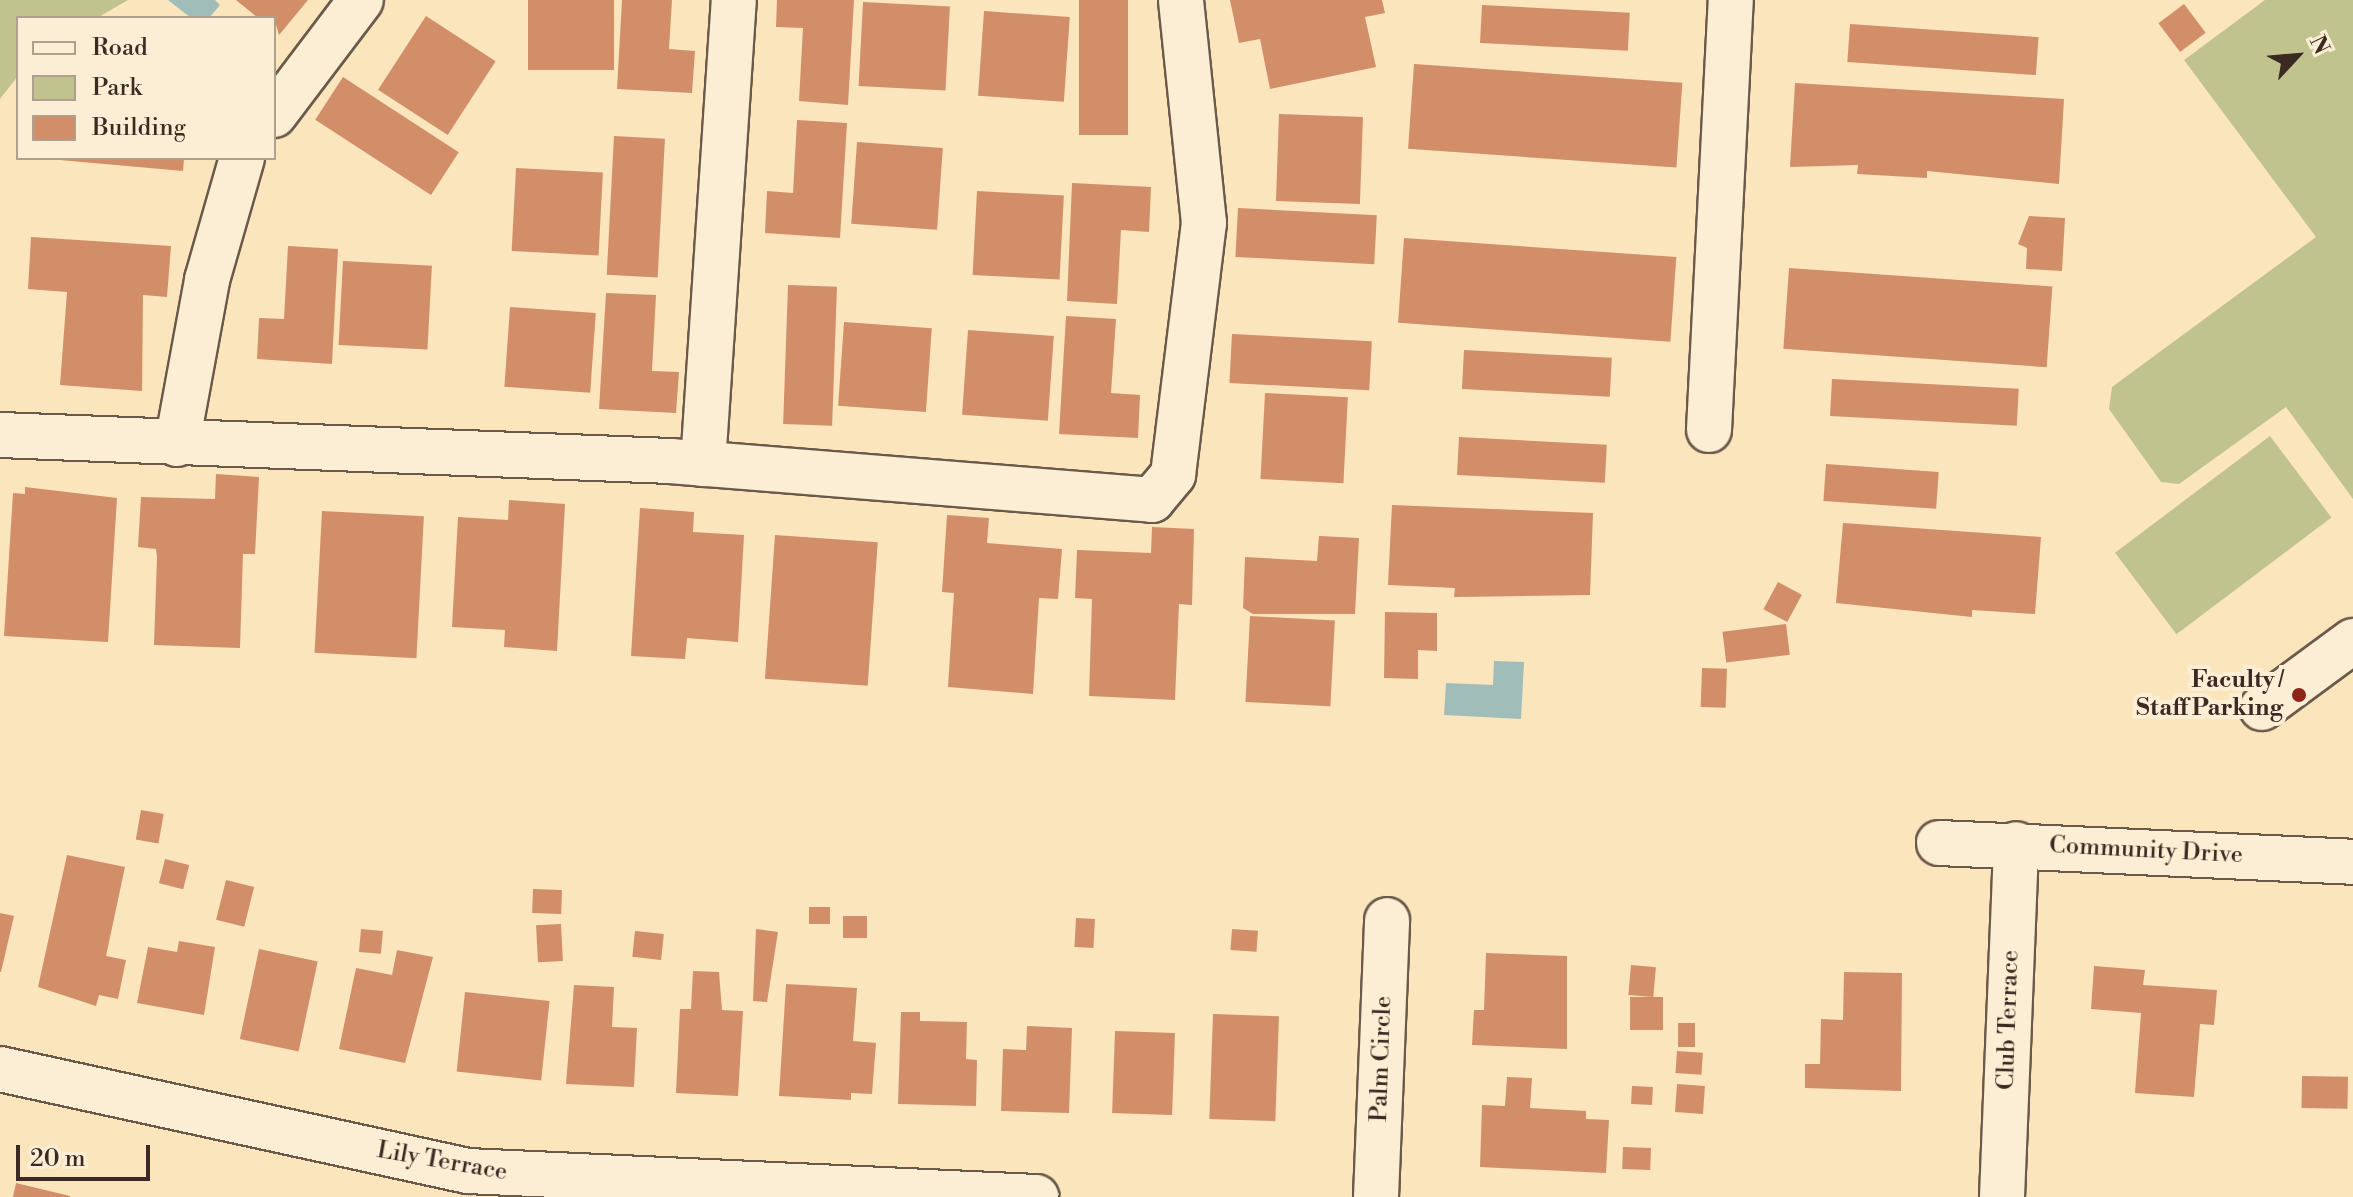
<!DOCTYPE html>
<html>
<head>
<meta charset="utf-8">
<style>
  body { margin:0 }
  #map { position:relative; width:2353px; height:1197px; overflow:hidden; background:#fae5bd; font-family:"Libre Bodoni",serif }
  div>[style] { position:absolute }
  .green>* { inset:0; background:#c1c38f; transform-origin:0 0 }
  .water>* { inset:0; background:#a1bdb9 }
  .building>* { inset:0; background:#d18e69; transform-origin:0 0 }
  .roads { filter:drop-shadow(2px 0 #6b594a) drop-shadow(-2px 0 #6b594a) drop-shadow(0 2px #6b594a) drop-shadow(0 -2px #6b594a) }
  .minor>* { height:44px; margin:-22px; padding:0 22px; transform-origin:22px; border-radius:22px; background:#fceed4 }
  .dots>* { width:22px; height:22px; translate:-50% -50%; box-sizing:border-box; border:4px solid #fceed4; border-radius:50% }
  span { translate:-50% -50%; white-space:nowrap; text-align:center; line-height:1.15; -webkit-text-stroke:8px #fceed4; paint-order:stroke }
  .poi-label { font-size:24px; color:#3b2a23; font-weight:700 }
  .right { translate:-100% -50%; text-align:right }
  .street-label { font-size:24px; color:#3b2a23 }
  .legend { position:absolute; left:16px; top:16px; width:260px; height:144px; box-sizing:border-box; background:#fceed4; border:2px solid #afa08d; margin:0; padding:10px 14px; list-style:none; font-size:24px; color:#3b2a23 }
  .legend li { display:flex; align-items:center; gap:16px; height:40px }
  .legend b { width:40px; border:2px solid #afa08d }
  .north { position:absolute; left:2257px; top:16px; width:80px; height:80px; -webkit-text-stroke:6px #fceed4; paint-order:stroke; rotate:64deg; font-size:22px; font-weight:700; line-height:32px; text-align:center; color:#3b2a23 }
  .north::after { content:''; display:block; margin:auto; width:28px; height:36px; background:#3b2a23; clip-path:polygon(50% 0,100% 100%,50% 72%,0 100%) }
  .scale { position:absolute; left:16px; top:1145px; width:134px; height:36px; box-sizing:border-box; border:4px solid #3b2a23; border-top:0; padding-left:10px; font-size:24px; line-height:28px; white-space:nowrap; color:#3b2a23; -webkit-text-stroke:6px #fceed4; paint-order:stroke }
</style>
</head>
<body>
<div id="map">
  <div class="green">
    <i style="clip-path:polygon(0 0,128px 0,97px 18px,18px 18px,18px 76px,0 99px)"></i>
    <i style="clip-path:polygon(2265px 0,2353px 0,2353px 499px,2286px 407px,2179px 484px,2161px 482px,2109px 409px,2112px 387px,2316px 237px,2184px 60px)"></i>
    <i style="left:2270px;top:436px;width:102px;height:194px;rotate:53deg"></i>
  </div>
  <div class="water">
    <i style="clip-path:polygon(168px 0,215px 0,220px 5px,209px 18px,191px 18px)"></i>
    <i style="clip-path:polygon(1494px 661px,1524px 662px,1521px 719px,1444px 715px,1446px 683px,1493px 685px)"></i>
  </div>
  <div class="building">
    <i style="clip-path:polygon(236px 0,308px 0,279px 35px,274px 18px,258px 18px)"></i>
    <i style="left:528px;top:0;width:86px;height:70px"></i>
    <i style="clip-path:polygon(622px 0,672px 0,669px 49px,695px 51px,692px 93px,617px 89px)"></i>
    <i style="clip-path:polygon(777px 0,854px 0,848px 105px,799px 101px,803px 28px,776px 27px)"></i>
    <i style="left:1079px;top:0;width:49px;height:135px"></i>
    <i style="clip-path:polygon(1230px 0,1382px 0,1385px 13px,1365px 17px,1376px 67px,1270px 89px,1260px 39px,1239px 43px)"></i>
    <i style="left:863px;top:2px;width:87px;height:84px;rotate:3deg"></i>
    <i style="left:2184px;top:4px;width:36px;height:32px;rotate:53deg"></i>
    <i style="left:1482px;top:5px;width:148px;height:38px;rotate:3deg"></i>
    <i style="left:984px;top:11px;width:86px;height:85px;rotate:4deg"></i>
    <i style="left:426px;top:16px;width:83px;height:88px;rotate:33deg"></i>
    <i style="left:1850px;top:24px;width:189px;height:38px;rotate:4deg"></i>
    <i style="left:1414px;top:64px;width:269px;height:85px;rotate:4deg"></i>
    <i style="left:343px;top:77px;width:138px;height:51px;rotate:33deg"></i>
    <i style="clip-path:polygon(1795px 83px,2064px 99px,2059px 184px,1927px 171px,1927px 178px,1857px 174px,1858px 165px,1790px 167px)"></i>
    <i style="left:1279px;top:114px;width:84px;height:87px;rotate:2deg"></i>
    <i style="clip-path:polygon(797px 120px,847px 123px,840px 238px,765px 233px,767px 191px,793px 193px)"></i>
    <i style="left:614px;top:136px;width:51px;height:139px;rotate:3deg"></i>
    <i style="left:857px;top:142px;width:86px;height:82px;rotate:4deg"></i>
    <i style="clip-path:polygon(37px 158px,184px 158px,183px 171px)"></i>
    <i style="left:516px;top:168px;width:87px;height:83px;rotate:3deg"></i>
    <i style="clip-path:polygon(1072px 183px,1151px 187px,1149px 232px,1121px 230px,1117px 304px,1067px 301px)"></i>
    <i style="left:977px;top:191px;width:87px;height:84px;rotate:3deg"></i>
    <i style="left:1238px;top:208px;width:139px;height:49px;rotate:3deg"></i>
    <i style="clip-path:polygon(2029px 216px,2065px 218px,2062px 271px,2026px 269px,2027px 248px,2018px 244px)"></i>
    <i style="clip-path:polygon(31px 237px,171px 246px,167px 297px,143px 295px,142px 391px,60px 385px,67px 292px,28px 289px)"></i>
    <i style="left:1404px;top:238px;width:273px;height:85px;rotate:4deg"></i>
    <i style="clip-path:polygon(288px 246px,338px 249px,332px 364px,257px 359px,259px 318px,284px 319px)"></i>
    <i style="left:343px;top:261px;width:89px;height:84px;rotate:3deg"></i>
    <i style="left:1789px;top:268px;width:264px;height:81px;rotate:4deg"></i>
    <i style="left:788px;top:285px;width:49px;height:139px;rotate:2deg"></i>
    <i style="clip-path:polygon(606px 293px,656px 295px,652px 371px,679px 372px,676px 413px,599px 409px)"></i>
    <i style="left:510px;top:307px;width:86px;height:80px;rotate:4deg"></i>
    <i style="clip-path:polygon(1066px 316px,1116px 319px,1111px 393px,1140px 395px,1138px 438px,1059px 434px)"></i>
    <i style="left:844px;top:322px;width:88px;height:84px;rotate:4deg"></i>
    <i style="left:968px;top:330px;width:86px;height:85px;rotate:4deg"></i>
    <i style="left:1232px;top:334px;width:140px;height:49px;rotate:3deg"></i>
    <i style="left:1464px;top:350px;width:148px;height:39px;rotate:3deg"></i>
    <i style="left:1832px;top:379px;width:187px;height:37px;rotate:3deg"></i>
    <i style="left:1265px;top:393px;width:83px;height:86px;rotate:3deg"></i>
    <i style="left:1459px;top:437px;width:148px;height:38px;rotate:3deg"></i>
    <i style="left:1826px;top:464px;width:113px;height:37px;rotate:4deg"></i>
    <i style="clip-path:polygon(216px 474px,259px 477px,255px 554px,243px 554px,240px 648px,154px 645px,157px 557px,156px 549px,138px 547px,141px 497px,215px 499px)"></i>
    <i style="clip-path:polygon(25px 487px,117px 498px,108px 642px,4px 636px,13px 493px,25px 494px)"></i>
    <i style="clip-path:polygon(509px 500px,565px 504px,557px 651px,504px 647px,505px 630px,452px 627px,458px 517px,508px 520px)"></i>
    <i style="clip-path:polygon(1392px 505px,1593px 513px,1590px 595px,1454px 597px,1455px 588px,1388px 585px)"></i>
    <i style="clip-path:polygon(640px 508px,694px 512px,693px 532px,744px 535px,738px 642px,687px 638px,685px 659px,631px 656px)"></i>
    <i style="left:322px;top:511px;width:102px;height:142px;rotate:3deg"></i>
    <i style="clip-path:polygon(947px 515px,989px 518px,987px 543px,1062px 549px,1058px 599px,1039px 598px,1033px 694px,948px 687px,954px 593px,942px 592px)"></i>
    <i style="clip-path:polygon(1843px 523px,2041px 537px,2035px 614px,1972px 610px,1972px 617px,1836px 603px)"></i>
    <i style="clip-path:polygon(1152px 527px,1194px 529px,1192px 605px,1179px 604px,1175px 700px,1089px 696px,1092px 599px,1075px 598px,1077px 550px,1151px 553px)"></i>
    <i style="left:775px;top:535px;width:103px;height:144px;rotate:4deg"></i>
    <i style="clip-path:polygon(1319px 536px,1359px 538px,1355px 614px,1253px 614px,1243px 608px,1245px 557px,1317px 561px)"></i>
    <i style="left:1778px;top:582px;width:27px;height:31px;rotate:28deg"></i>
    <i style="clip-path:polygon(1385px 612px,1437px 613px,1437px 651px,1418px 650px,1418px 679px,1384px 678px)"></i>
    <i style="left:1250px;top:616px;width:85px;height:86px;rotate:3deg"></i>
    <i style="left:1786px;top:624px;width:31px;height:64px;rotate:83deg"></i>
    <i style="left:1702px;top:668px;width:25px;height:39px;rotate:2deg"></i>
    <i style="left:141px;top:810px;width:23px;height:30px;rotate:10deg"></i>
    <i style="clip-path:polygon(67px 855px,125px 867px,106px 956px,126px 960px,118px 999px,99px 995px,96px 1006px,38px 987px)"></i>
    <i style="left:165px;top:859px;width:25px;height:25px;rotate:14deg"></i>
    <i style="left:226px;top:880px;width:29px;height:41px;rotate:14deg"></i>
    <i style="left:533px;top:889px;width:29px;height:24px;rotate:2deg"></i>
    <i style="left:809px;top:907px;width:21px;height:17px"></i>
    <i style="clip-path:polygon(0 913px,14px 916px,1px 972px,0 972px)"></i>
    <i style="left:843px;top:916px;width:24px;height:22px"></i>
    <i style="left:1076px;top:918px;width:19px;height:29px;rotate:3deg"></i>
    <i style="left:561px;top:924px;width:37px;height:25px;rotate:87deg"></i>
    <i style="left:361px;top:929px;width:22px;height:23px;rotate:5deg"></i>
    <i style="clip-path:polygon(756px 929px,778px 932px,767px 1002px,753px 1001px)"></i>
    <i style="left:1232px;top:929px;width:26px;height:21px;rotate:4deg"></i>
    <i style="left:635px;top:931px;width:29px;height:26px;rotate:6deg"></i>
    <i style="clip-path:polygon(179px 941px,215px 947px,204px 1015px,137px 1003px,148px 947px,177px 952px)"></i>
    <i style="left:259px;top:949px;width:60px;height:92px;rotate:12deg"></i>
    <i style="clip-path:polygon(397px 950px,433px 957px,405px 1063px,339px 1049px,356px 968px,392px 975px)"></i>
    <i style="clip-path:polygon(1486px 953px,1567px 956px,1567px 1049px,1472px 1045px,1474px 1010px,1484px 1010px)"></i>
    <i style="left:1631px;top:965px;width:25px;height:30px;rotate:5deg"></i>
    <i style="clip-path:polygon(2094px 966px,2145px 970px,2143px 985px,2217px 990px,2214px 1025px,2200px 1024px,2194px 1097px,2135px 1093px,2141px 1013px,2091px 1009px)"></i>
    <i style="clip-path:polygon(693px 971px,719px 972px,722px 1010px,743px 1011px,738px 1096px,676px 1093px,680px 1009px,691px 1009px)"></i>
    <i style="clip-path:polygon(1844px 972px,1902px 973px,1901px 1091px,1805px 1088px,1805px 1064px,1820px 1064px,1821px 1019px,1843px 1020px)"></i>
    <i style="clip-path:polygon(786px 984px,857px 988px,853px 1041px,876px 1043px,872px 1094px,851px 1093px,851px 1100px,779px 1096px)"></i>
    <i style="clip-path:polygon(574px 985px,614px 987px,612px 1027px,637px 1028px,634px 1087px,566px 1084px)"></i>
    <i style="left:465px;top:992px;width:85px;height:80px;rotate:6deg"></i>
    <i style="left:1663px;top:997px;width:33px;height:33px;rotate:90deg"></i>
    <i style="clip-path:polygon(901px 1012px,920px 1012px,920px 1021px,967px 1022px,966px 1059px,977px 1060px,976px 1106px,898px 1104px)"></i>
    <i style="left:1213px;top:1014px;width:66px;height:105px;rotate:2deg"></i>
    <i style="left:1678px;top:1023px;width:17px;height:24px"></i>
    <i style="clip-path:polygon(1027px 1026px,1072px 1028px,1069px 1113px,1001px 1111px,1003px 1049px,1026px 1050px)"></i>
    <i style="left:1115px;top:1031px;width:60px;height:82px;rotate:2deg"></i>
    <i style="left:1677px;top:1051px;width:26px;height:22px;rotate:4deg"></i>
    <i style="left:2302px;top:1076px;width:46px;height:32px;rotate:1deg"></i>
    <i style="clip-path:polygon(1507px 1077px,1532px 1078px,1530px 1108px,1586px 1111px,1586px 1119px,1609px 1120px,1606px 1173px,1480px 1167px,1482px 1105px,1505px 1106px)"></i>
    <i style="left:1677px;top:1084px;width:28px;height:28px;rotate:4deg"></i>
    <i style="left:1632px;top:1086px;width:21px;height:18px;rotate:3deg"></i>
    <i style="left:1623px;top:1147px;width:28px;height:22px;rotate:2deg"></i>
    <i style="clip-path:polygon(16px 1183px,70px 1196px,70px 1197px,13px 1197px)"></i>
  </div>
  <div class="roads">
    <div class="minor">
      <i style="left:274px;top:115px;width:144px;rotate:-52.9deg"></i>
      <i style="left:1709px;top:430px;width:431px;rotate:-87.1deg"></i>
      <i style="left:0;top:435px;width:671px;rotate:2.22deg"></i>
      <i style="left:670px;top:461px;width:484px;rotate:4.6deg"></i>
      <i style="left:1152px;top:500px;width:33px;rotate:-50deg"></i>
      <i style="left:1173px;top:475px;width:254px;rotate:-83deg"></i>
      <i style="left:1204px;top:223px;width:224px;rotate:-95.9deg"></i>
      <i style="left:177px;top:444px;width:167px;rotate:-79.6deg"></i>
      <i style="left:207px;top:280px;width:127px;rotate:-74deg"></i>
      <i style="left:703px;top:464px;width:465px;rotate:-86.2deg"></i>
      <i style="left:2262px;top:708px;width:113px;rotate:-36.4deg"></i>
      <i style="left:1939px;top:843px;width:414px;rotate:2.6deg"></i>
      <i style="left:0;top:1069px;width:479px;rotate:12.3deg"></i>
      <i style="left:468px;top:1171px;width:569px;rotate:2.62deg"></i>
      <i style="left:1376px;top:1197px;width:277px;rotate:-87.7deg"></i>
      <i style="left:2002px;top:1197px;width:353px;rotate:-87.7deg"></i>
    </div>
  </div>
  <div class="dots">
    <i style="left:2299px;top:695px;background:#8f2418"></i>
  </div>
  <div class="poi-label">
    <span class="right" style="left:2283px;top:695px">Faculty /<br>Staff Parking</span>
  </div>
  <div class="street-label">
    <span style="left:2146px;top:851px;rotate:3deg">Community Drive</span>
    <span style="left:2009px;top:1020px;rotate:-88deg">Club Terrace</span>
    <span style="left:1382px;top:1059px;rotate:-88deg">Palm Circle</span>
    <span style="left:442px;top:1162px;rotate:10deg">Lily Terrace</span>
  </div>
  <ul class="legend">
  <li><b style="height:10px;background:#fceed4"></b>Road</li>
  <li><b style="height:22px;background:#c1c38f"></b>Park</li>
  <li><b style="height:22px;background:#d18e69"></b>Building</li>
  </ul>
  <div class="north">N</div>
  <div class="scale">20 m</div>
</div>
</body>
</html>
